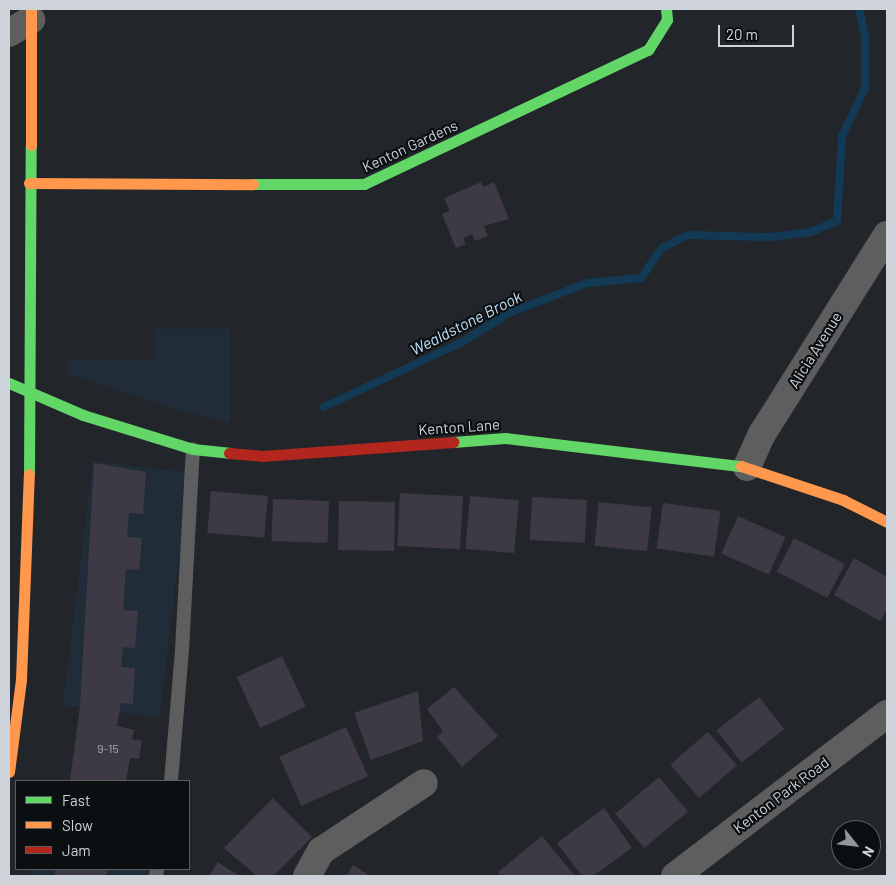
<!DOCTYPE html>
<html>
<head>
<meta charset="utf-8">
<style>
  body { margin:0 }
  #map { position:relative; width:896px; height:885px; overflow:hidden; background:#22262a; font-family:Barlow,sans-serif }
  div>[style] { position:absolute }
  .built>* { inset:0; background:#202c38; transform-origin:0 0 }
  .stream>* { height:8px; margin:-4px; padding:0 4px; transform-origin:4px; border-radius:4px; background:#133a54 }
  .building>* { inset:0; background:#3e3a45; transform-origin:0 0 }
  .lane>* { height:14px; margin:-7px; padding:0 7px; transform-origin:7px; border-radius:7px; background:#5e5e5e }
  .street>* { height:28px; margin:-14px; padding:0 14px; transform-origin:14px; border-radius:14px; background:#5e5e5e }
  .fast>* { height:11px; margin:-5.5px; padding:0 5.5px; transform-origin:5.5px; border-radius:5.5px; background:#63d668 }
  .slow>* { height:11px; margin:-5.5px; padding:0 5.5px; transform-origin:5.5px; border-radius:5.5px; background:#ff974d }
  .jam>* { height:11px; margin:-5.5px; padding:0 5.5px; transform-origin:5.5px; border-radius:5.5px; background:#b3261e }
  span { translate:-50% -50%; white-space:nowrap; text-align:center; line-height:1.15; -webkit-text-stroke:4.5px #0b0f12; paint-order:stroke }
  .number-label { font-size:12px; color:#a9adb3 }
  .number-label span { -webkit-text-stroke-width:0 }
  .street-label { font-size:15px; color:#cdd3d8 }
  .water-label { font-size:16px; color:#c1e0f7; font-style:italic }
  .frame { position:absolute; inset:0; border:10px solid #cdd3d8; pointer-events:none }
  .legend { position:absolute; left:15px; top:780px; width:175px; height:90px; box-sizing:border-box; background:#0b0f12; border:1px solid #595d61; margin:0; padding:6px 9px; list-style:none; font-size:15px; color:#cdd3d8 }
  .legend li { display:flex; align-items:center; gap:10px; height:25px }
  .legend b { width:25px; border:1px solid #595d61 }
  .north { position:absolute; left:831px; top:820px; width:50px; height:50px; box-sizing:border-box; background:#0b0f12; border:1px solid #595d61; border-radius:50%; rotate:119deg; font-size:14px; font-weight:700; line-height:20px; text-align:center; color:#cdd3d8 }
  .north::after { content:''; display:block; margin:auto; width:18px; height:22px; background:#91969b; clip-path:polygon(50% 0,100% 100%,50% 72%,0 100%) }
  .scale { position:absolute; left:718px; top:25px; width:76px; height:22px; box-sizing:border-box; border:2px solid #cdd3d8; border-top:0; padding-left:6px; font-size:15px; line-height:18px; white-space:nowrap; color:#cdd3d8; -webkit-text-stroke:4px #0b0f12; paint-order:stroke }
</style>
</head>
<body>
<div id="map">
  <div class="built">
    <i style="clip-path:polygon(156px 329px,230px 329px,230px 422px,183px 411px,67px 374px,68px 359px,155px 359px)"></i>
    <i style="left:93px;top:461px;width:97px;height:246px;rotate:7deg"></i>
    <i style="left:30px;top:869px;width:120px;height:7px"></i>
  </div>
  <div class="stream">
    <i style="left:324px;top:407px;width:155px;rotate:-25.2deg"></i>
    <i style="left:464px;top:341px;width:53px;rotate:-31.9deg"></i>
    <i style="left:509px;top:313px;width:84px;rotate:-21deg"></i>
    <i style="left:587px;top:283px;width:54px;rotate:-5.3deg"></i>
    <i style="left:641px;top:278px;width:37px;rotate:-55deg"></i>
    <i style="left:662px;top:248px;width:28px;rotate:-27deg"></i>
    <i style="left:687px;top:235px;width:84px;rotate:1.4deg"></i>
    <i style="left:771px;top:237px;width:40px;rotate:-7.1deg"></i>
    <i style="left:811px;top:232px;width:28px;rotate:-23deg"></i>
    <i style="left:837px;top:221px;width:85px;rotate:-86.6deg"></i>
    <i style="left:842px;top:136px;width:53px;rotate:-64.4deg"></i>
    <i style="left:865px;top:88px;width:53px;rotate:-90deg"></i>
    <i style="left:865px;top:35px;width:27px;rotate:-103deg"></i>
  </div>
  <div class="building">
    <i style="clip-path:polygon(481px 182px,483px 187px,494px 182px,509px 219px,484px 226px,488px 236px,475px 241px,472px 234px,463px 238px,466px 244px,456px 248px,442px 214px,450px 211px,444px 198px)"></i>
    <i style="clip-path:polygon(94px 463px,146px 472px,143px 514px,129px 513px,127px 537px,142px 538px,139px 570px,126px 569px,123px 610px,138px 611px,135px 648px,123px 647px,121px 667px,135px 668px,133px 704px,121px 703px,117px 726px,134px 730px,132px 739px,142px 741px,139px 759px,130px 758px,126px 781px,70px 781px,80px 706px)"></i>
    <i style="left:211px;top:491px;width:57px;height:42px;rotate:5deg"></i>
    <i style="left:400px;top:493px;width:63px;height:53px;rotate:3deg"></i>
    <i style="left:470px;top:496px;width:49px;height:53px;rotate:5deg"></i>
    <i style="left:532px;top:497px;width:55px;height:43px;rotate:3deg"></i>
    <i style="left:273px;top:499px;width:56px;height:42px;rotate:2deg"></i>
    <i style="left:339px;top:501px;width:56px;height:49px;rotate:1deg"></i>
    <i style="left:599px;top:502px;width:53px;height:44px;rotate:6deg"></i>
    <i style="left:663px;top:503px;width:58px;height:46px;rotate:8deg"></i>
    <i style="left:738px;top:516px;width:52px;height:41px;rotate:24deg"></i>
    <i style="left:794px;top:538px;width:57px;height:38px;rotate:27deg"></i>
    <i style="clip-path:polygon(854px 558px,887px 577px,887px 609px,880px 621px,834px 595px)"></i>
    <i style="left:282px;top:656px;width:56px;height:50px;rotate:65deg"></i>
    <i style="clip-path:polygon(454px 687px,498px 736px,462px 767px,437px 737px,443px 731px,427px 709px)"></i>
    <i style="clip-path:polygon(418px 691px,423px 741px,371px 760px,354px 713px)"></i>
    <i style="left:759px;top:697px;width:41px;height:54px;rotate:52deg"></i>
    <i style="left:346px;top:727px;width:54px;height:73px;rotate:66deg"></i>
    <i style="left:708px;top:732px;width:44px;height:50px;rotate:49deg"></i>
    <i style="left:659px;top:777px;width:45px;height:57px;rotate:50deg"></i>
    <i style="clip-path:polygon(273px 798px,312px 837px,273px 876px,257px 876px,224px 848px)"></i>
    <i style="clip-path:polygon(604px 808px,632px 848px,593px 876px,582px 876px,557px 843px)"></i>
    <i style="clip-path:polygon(542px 836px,575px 876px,501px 876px,498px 872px)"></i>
    <i style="clip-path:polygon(218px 862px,239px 876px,209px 876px)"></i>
    <i style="clip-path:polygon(353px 865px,370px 876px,346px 876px)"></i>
    <i style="left:55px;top:869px;width:52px;height:7px"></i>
  </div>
  <div class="lane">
    <i style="left:171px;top:781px;width:131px;rotate:-85.2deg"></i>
    <i style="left:182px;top:650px;width:201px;rotate:-86.9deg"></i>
    <i style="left:156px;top:876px;width:7px;rotate:-82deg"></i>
  </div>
  <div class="street">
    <i style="left:9px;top:33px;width:26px;rotate:-31deg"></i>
    <i style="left:747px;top:467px;width:36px;rotate:-66deg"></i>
    <i style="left:762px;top:434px;width:235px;rotate:-57.9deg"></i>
    <i style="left:307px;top:876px;width:29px;rotate:-61deg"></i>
    <i style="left:321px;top:851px;width:123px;rotate:-33.4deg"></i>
    <i style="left:675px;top:876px;width:267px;rotate:-37.4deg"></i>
  </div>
  <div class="fast">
    <i style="left:253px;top:184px;width:111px"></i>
    <i style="left:364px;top:184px;width:314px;rotate:-25.3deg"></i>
    <i style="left:648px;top:50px;width:36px;rotate:-58deg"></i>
    <i style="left:667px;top:20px;width:11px;rotate:-95deg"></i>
    <i style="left:9px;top:383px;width:81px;rotate:23.4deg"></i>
    <i style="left:83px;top:415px;width:115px;rotate:17.2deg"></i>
    <i style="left:193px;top:449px;width:36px;rotate:6deg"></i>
    <i style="left:453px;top:442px;width:52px;rotate:-4.4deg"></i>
    <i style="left:505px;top:438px;width:238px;rotate:6.8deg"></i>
    <i style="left:29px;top:474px;width:329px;rotate:-89.7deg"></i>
  </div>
  <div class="slow">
    <i style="left:31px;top:9px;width:136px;rotate:90deg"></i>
    <i style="left:29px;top:183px;width:224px;rotate:0.3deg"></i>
    <i style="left:741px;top:466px;width:108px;rotate:18.4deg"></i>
    <i style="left:843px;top:500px;width:49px;rotate:26.6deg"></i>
    <i style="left:9px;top:772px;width:94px;rotate:-82.6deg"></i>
    <i style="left:21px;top:679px;width:205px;rotate:-87.8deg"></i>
  </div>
  <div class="jam">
    <i style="left:229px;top:453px;width:33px;rotate:5deg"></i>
    <i style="left:262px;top:456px;width:192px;rotate:-4.2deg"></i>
  </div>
  <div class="number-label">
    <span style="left:108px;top:749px">9-15</span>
  </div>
  <div class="street-label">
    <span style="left:410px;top:146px;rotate:-25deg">Kenton Gardens</span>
    <span style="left:815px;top:350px;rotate:-58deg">Alicia Avenue</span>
    <span style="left:459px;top:427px;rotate:-4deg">Kenton Lane</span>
    <span style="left:781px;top:795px;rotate:-37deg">Kenton Park Road</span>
  </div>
  <div class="water-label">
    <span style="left:466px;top:323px;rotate:-27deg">Wealdstone Brook</span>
  </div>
  <div class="frame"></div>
  <ul class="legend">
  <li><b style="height:6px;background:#63d668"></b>Fast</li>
  <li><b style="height:6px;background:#ff974d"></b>Slow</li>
  <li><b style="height:6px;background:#b3261e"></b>Jam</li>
  </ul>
  <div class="north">N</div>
  <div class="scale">20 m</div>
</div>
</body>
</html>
